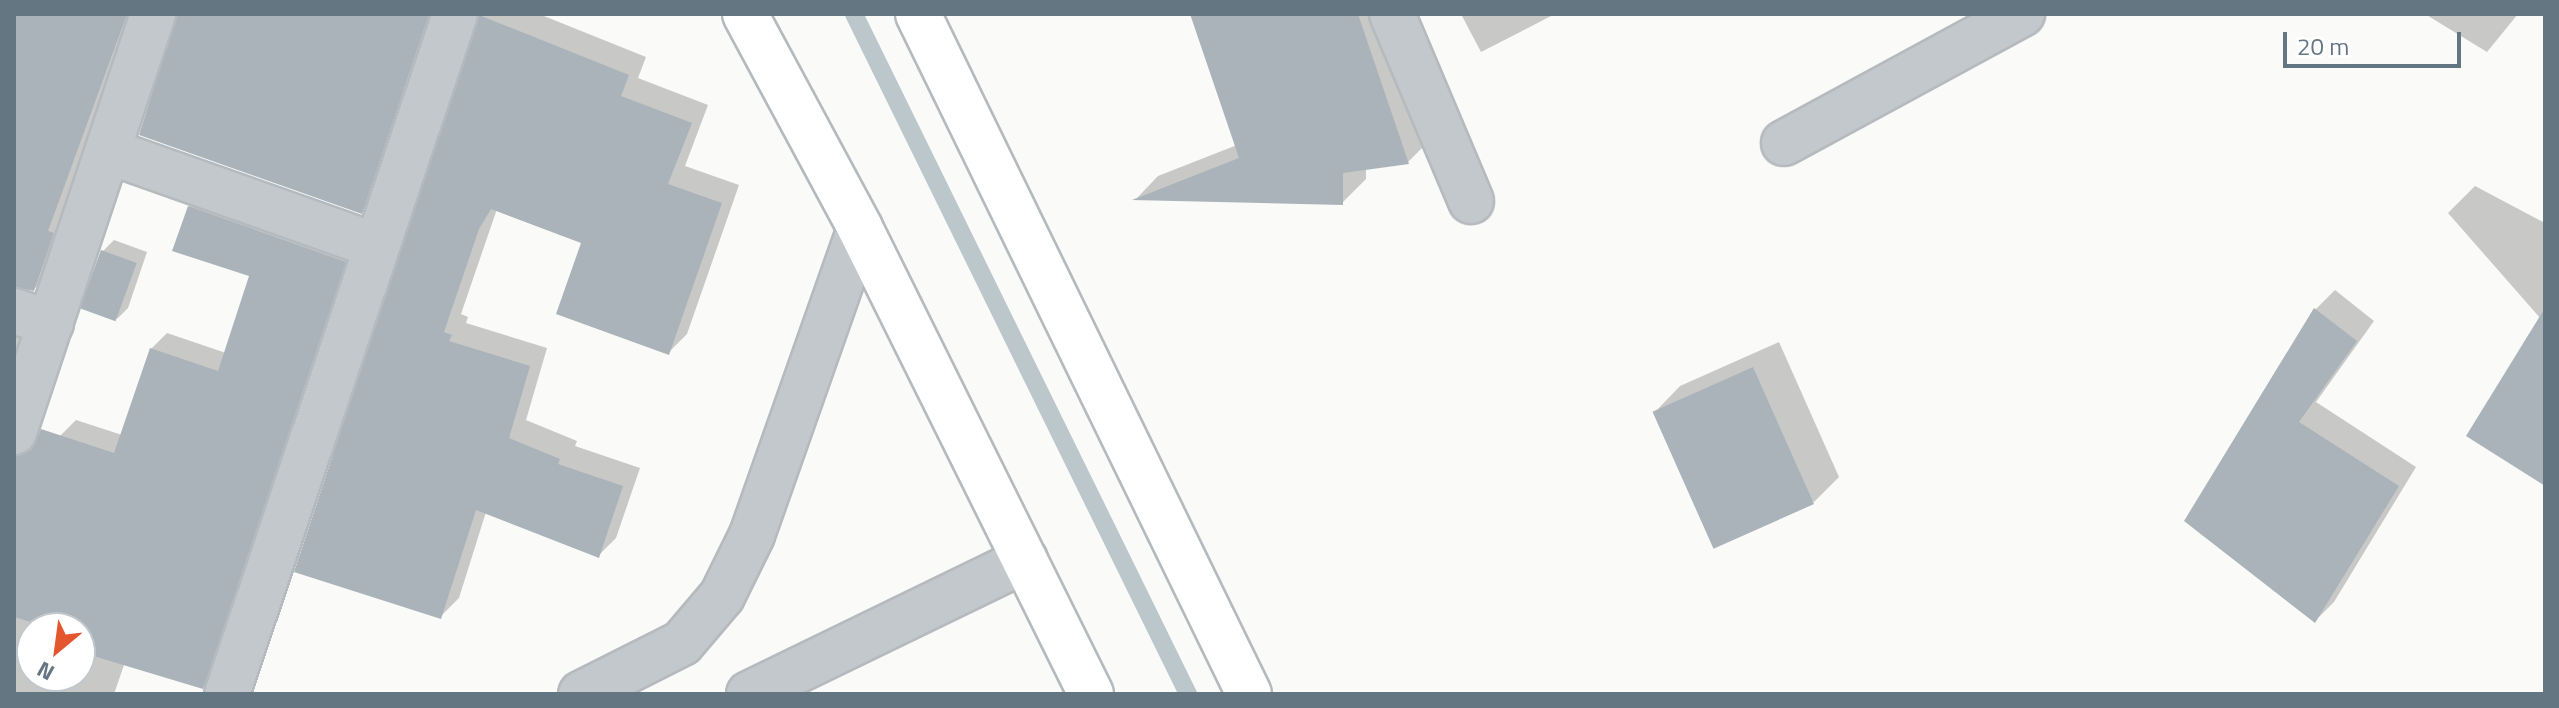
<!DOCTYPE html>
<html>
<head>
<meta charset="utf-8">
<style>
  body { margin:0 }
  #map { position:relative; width:2559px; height:708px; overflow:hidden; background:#fafaf8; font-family:"Titillium Web",sans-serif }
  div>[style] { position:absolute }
  .shadow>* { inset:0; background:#0003 }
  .stream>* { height:18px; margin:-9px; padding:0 9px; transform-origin:9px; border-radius:9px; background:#bbc7cb }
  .building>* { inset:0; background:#aab3b9; transform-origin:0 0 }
  .roads { filter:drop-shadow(2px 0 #b5babe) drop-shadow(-2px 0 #b5babe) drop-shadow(0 2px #b5babe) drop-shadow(0 -2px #b5babe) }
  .minor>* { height:44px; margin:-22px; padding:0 22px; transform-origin:22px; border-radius:22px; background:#c3c8cc }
  .major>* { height:44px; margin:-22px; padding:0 22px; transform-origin:22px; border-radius:22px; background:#fff }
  span { translate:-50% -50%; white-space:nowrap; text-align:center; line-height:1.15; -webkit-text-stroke:8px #fff; paint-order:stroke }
  .frame { position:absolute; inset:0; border:16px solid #657683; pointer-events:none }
  .north { position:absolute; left:16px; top:612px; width:80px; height:80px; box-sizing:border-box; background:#fff; border:2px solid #c1c8cd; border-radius:50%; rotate:209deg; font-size:22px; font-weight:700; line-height:32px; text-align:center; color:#657683 }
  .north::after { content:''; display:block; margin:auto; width:28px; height:36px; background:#e4572e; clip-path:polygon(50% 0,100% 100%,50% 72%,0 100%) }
  .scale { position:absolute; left:2283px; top:32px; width:178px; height:36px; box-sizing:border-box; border:4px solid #657683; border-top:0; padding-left:10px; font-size:24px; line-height:28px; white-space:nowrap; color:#657683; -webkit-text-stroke:6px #fff; paint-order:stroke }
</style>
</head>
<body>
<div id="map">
  <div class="shadow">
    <i style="clip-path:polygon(14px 14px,140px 14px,54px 269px,34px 289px,14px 286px)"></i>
    <i style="clip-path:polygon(178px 14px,441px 14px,381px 191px,361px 212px)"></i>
    <i style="clip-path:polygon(483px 14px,539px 14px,646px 57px,638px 78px,708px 105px,685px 166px,739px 185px,687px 334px,669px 352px,583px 242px,497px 209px,461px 314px,468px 317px,466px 323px,547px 348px,526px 420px,577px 441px,575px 446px,640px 468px,616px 538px,598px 556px,486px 512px,459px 598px,440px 617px,297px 571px)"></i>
    <i style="clip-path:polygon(1192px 14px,1389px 14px,1432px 138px,1408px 162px,1366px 168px,1366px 179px,1342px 203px,1137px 198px,1158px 176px,1237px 145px)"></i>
    <i style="clip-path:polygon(1461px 14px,1555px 14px,1481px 52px)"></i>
    <i style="clip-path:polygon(2425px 14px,2518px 14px,2487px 52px)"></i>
    <i style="clip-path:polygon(2475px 186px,2545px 223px,2545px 483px,2541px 319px,2448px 213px)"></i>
    <i style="clip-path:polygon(evenodd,205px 191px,360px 246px,218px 671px,202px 687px,125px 662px,114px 694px,14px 694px,14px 554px,60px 436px,76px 420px,122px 435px,151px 349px,167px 333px,226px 353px,251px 275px,189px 207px,205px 191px,32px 628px,80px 628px,80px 676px,32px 676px,32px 628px)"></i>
    <i style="clip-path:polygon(114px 240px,147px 252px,128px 308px,117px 319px,103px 251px)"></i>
    <i style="clip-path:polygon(2335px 290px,2374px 321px,2316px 402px,2416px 467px,2334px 602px,2315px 621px,2187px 520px,2316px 309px)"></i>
    <i style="clip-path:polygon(14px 303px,38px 318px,14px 394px)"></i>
    <i style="clip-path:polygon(1779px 342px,1839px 477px,1814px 502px,1655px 412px,1680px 386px)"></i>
  </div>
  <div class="stream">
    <i style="left:854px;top:14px;width:758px;rotate:63.84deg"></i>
  </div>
  <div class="building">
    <i style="clip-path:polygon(14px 14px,127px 14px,48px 231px,54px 233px,34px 291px,14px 287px)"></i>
    <i style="clip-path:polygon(177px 14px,429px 14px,362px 214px,139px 135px)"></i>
    <i style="clip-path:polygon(1190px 14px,1358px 14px,1409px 164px,1343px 173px,1343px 205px,1132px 200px,1239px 158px)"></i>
    <i style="clip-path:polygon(479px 15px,629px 75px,621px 96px,692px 123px,668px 184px,722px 203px,669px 355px,556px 314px,581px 243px,491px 209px,479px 229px,444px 332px,452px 335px,449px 341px,530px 366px,509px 438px,560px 459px,558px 464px,623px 486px,599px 558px,476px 510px,441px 619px,294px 572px)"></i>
    <i style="clip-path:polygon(188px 206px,346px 262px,203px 689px,80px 652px,80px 628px,32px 628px,32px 635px,27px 634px,31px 622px,14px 617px,14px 456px,31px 450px,41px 429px,114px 453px,150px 348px,218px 371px,249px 276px,172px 251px)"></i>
    <i style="left:101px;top:250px;width:38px;height:62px;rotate:20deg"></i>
    <i style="clip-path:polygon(2314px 308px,2357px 341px,2299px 422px,2399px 486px,2315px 623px,2184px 521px)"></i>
    <i style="clip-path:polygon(2545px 308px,2545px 486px,2466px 436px)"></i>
    <i style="left:1753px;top:367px;width:150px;height:110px;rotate:66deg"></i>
  </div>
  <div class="roads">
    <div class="minor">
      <i style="left:1392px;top:14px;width:203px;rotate:67.1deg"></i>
      <i style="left:1784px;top:143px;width:271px;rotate:-28.5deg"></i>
      <i style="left:108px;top:151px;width:282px;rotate:19.5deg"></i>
      <i style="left:14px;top:311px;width:39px;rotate:18deg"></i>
      <i style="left:14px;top:432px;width:441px;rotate:-71.6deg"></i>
      <i style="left:227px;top:694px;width:717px;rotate:-71.46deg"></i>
      <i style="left:581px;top:694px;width:113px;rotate:-26.8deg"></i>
      <i style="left:682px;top:643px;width:62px;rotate:-49.6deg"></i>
      <i style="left:722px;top:596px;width:68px;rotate:-63.8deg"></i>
      <i style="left:752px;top:535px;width:325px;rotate:-70.6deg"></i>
      <i style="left:749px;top:694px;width:307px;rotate:-25.9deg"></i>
    </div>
    <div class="major">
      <i style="left:745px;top:14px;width:243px;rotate:61.7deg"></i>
      <i style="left:860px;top:228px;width:520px;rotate:63.63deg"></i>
      <i style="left:918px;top:14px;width:756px;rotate:64.04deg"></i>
    </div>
  </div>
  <div class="frame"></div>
  <div class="north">N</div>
  <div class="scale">20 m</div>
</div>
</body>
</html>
